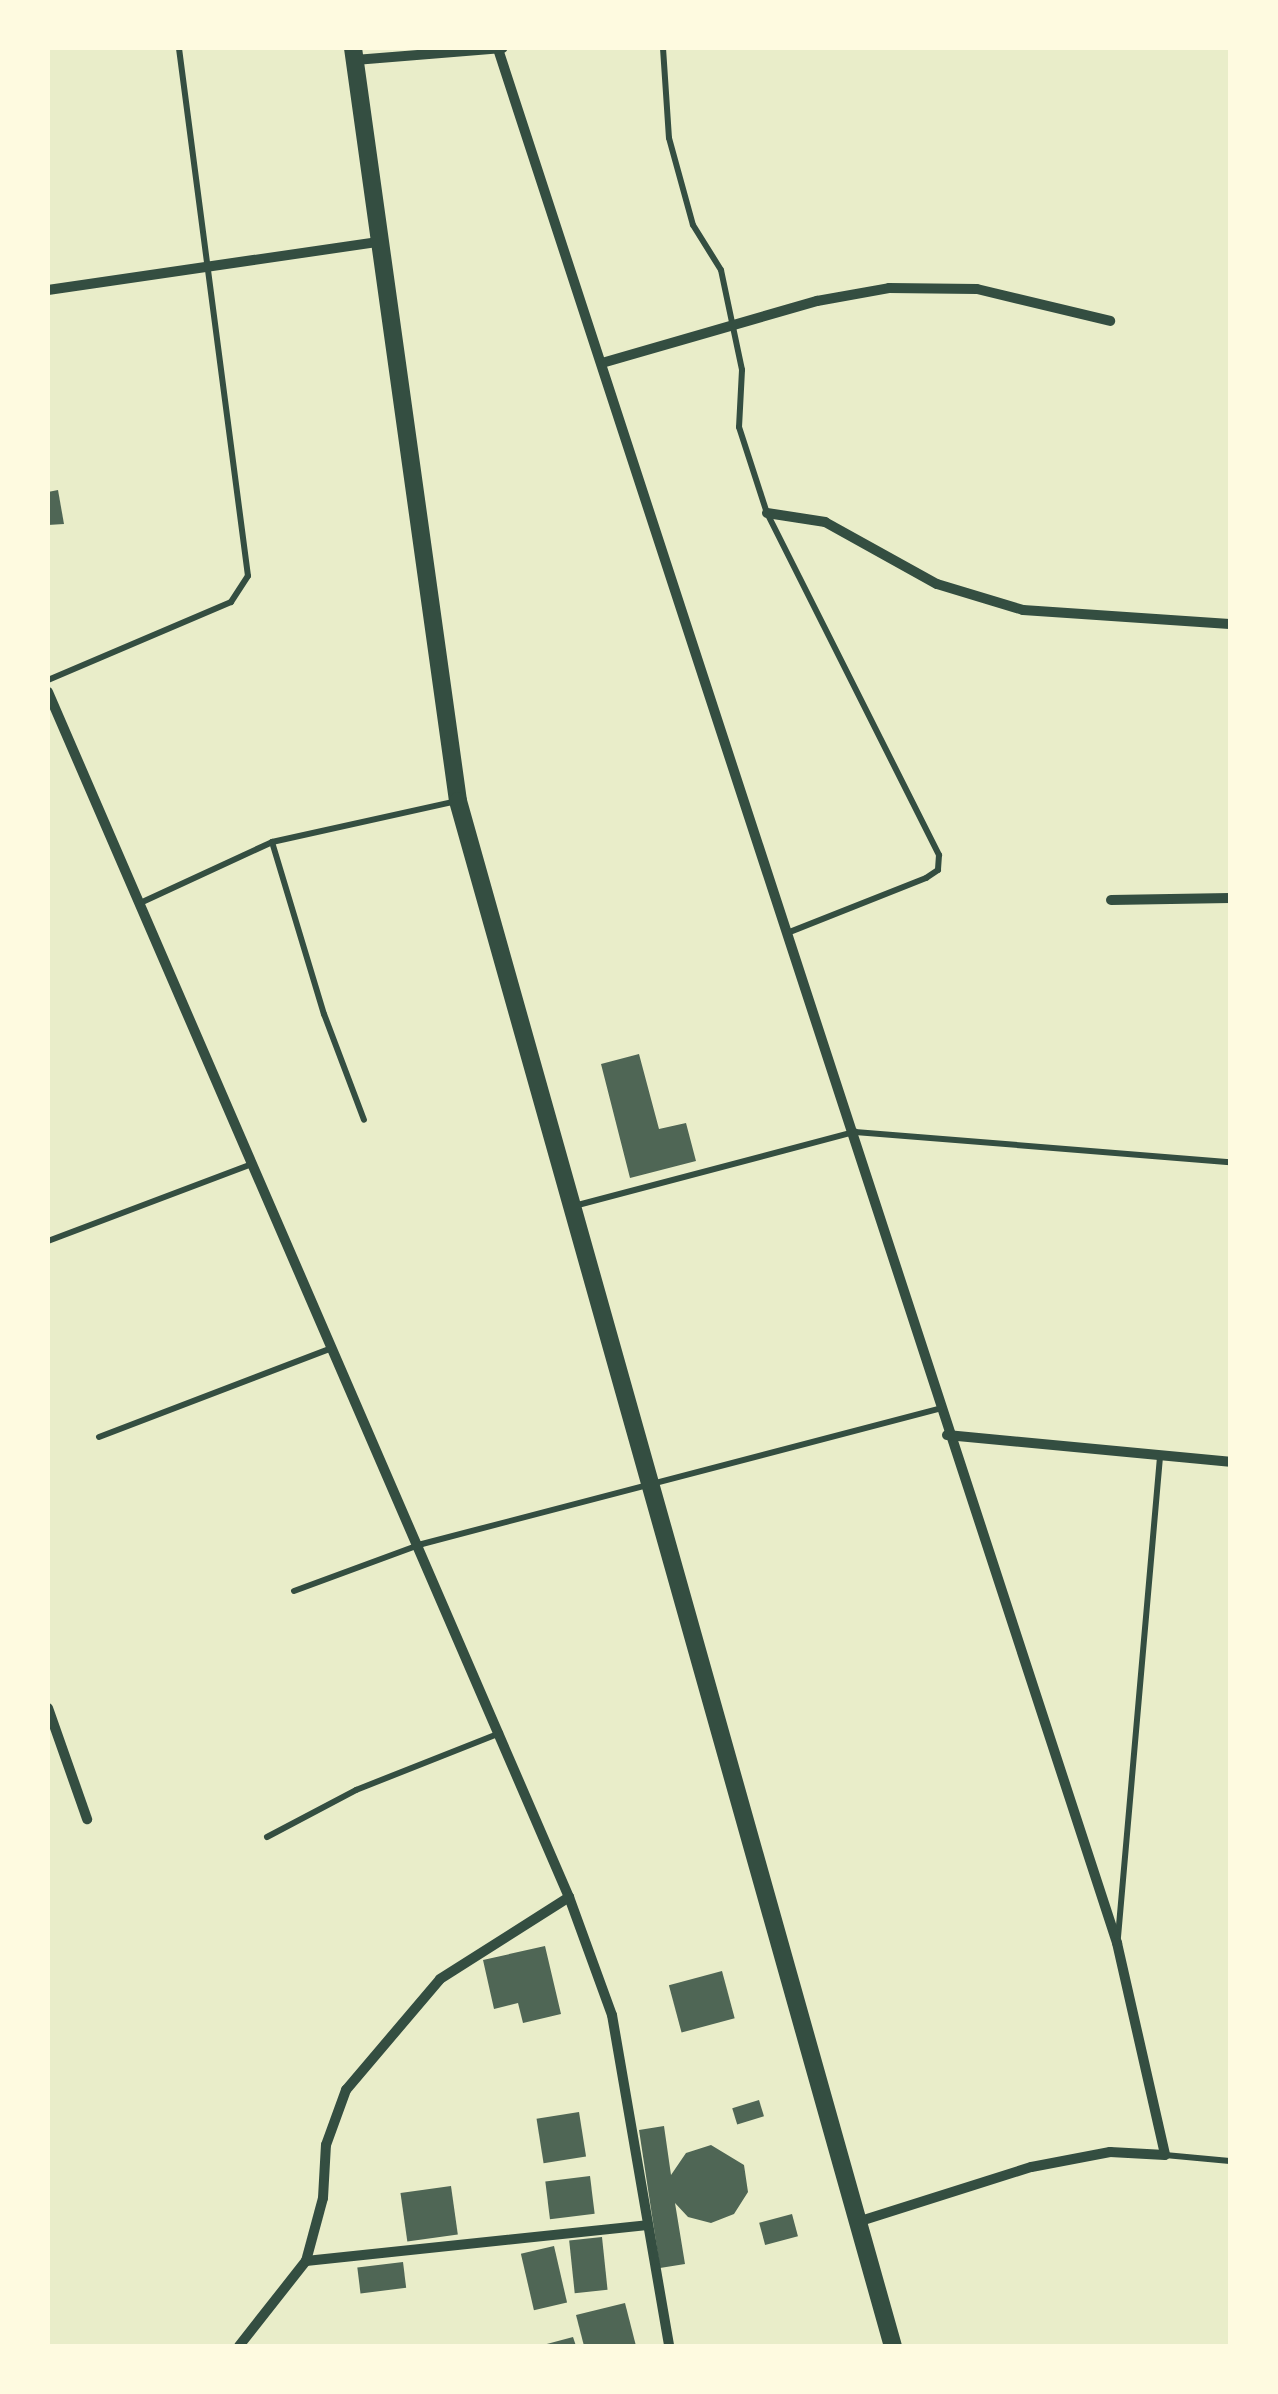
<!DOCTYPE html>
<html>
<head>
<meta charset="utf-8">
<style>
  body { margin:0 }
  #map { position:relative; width:1278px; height:2394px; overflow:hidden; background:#e9edc9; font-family:Commissioner,sans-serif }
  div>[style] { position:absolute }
  .building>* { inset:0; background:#4f6655; transform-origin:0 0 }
  .service>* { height:6px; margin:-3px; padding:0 3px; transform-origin:3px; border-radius:3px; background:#344e41 }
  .minor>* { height:10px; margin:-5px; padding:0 5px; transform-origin:5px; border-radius:5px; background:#344e41 }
  .secondary>* { height:18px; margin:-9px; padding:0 9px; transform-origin:9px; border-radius:9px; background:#344e41 }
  span { translate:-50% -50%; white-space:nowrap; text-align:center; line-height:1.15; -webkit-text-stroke:10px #fefae0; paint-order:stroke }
  .frame { position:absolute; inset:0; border:50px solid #fefae0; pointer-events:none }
</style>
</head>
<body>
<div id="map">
  <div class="building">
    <i style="clip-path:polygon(58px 490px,64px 524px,48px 525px,48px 492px)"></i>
    <i style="clip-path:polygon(639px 1054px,659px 1129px,686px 1123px,696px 1161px,630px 1178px,601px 1064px)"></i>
    <i style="clip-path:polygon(545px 1946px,561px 2014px,523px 2023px,518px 2003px,494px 2009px,483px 1960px)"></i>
    <i style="left:722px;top:1971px;width:49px;height:55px;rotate:75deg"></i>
    <i style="left:759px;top:2100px;width:17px;height:28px;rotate:73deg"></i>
    <i style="left:579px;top:2112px;width:45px;height:43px;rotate:81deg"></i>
    <i style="clip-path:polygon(664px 2126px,671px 2175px,686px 2153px,711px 2145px,744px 2165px,748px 2192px,734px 2214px,711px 2223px,688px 2217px,675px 2203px,685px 2264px,660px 2268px,639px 2130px)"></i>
    <i style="left:590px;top:2176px;width:38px;height:45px;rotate:83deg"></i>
    <i style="left:451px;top:2186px;width:49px;height:51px;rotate:82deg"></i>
    <i style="left:792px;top:2214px;width:23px;height:34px;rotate:75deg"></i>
    <i style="left:602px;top:2237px;width:53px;height:33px;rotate:84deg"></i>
    <i style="left:554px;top:2246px;width:58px;height:34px;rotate:77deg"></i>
    <i style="left:403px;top:2262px;width:26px;height:46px;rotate:83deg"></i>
    <i style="clip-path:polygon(625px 2303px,636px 2346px,584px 2346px,576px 2315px)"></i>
    <i style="clip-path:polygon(573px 2337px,576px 2346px,544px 2346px,543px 2345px)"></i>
  </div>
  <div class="service">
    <i style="left:663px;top:48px;width:90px;rotate:86.2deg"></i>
    <i style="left:669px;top:138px;width:90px;rotate:74.6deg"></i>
    <i style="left:693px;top:225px;width:53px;rotate:58.1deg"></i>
    <i style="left:721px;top:270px;width:102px;rotate:78.1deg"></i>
    <i style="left:742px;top:370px;width:57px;rotate:93deg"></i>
    <i style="left:739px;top:427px;width:90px;rotate:72deg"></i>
    <i style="left:767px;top:513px;width:383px;rotate:63.3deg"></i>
    <i style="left:939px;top:855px;width:15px;rotate:94deg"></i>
    <i style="left:938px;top:870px;width:14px;rotate:146deg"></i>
    <i style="left:926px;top:878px;width:149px;rotate:158.4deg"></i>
    <i style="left:48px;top:680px;width:199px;rotate:-23.1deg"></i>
    <i style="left:231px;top:602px;width:31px;rotate:-57deg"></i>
    <i style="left:248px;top:576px;width:532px;rotate:-97.45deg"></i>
    <i style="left:272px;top:842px;width:180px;rotate:73.2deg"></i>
    <i style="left:324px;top:1014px;width:113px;rotate:69.3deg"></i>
    <i style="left:138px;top:904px;width:148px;rotate:-24.8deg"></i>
    <i style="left:272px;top:842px;width:189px;rotate:-12.5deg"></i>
    <i style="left:574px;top:1206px;width:291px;rotate:-14.8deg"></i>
    <i style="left:855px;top:1132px;width:376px;rotate:4.6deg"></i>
    <i style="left:48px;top:1241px;width:218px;rotate:-20.7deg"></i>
    <i style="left:99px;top:1437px;width:249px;rotate:-20.9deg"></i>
    <i style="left:294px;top:1591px;width:136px;rotate:-20.2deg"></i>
    <i style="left:422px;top:1544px;width:533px;rotate:-14.66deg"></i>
    <i style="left:267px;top:1837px;width:101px;rotate:-27.8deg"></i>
    <i style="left:356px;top:1790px;width:155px;rotate:-21.6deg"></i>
    <i style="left:1118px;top:1937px;width:483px;rotate:-85deg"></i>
    <i style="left:1165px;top:2155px;width:65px;rotate:5.3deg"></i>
  </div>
  <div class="minor">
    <i style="left:498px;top:49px;width:1993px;rotate:71.9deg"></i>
    <i style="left:1117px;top:1943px;width:217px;rotate:77.2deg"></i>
    <i style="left:1165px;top:2155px;width:55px;rotate:-176.9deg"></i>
    <i style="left:1110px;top:2152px;width:80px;rotate:169.2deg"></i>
    <i style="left:1031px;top:2167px;width:178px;rotate:162.4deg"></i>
    <i style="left:355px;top:60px;width:148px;rotate:-4.6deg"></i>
    <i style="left:48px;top:290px;width:332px;rotate:-8.3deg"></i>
    <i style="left:602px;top:363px;width:224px;rotate:-16.1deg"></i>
    <i style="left:817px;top:301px;width:73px;rotate:-10.2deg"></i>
    <i style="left:889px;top:288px;width:88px;rotate:0.7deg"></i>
    <i style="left:977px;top:289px;width:137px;rotate:13.5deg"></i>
    <i style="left:767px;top:513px;width:59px;rotate:8.8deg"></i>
    <i style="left:825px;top:522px;width:128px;rotate:29deg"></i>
    <i style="left:937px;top:584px;width:90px;rotate:16.8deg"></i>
    <i style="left:1023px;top:610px;width:207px;rotate:3.9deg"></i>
    <i style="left:48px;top:692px;width:1313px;rotate:66.62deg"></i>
    <i style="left:569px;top:1897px;width:126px;rotate:70deg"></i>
    <i style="left:612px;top:2015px;width:336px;rotate:80.2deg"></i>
    <i style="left:1111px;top:900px;width:119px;rotate:-1deg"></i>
    <i style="left:947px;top:1435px;width:284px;rotate:5.4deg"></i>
    <i style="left:48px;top:1708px;width:118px;rotate:70.6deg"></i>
    <i style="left:306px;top:2261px;width:343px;rotate:-6deg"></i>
    <i style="left:239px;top:2346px;width:108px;rotate:-51.8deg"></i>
    <i style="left:306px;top:2261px;width:65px;rotate:-74.9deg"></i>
    <i style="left:323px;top:2198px;width:53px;rotate:-86.8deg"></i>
    <i style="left:326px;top:2145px;width:59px;rotate:-70deg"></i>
    <i style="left:346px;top:2090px;width:145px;rotate:-49.7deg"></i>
    <i style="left:440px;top:1979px;width:153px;rotate:-32.4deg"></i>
  </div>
  <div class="secondary">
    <i style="left:353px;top:48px;width:760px;rotate:82.06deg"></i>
    <i style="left:458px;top:801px;width:1605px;rotate:74.28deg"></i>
  </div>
  <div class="frame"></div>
</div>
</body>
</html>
